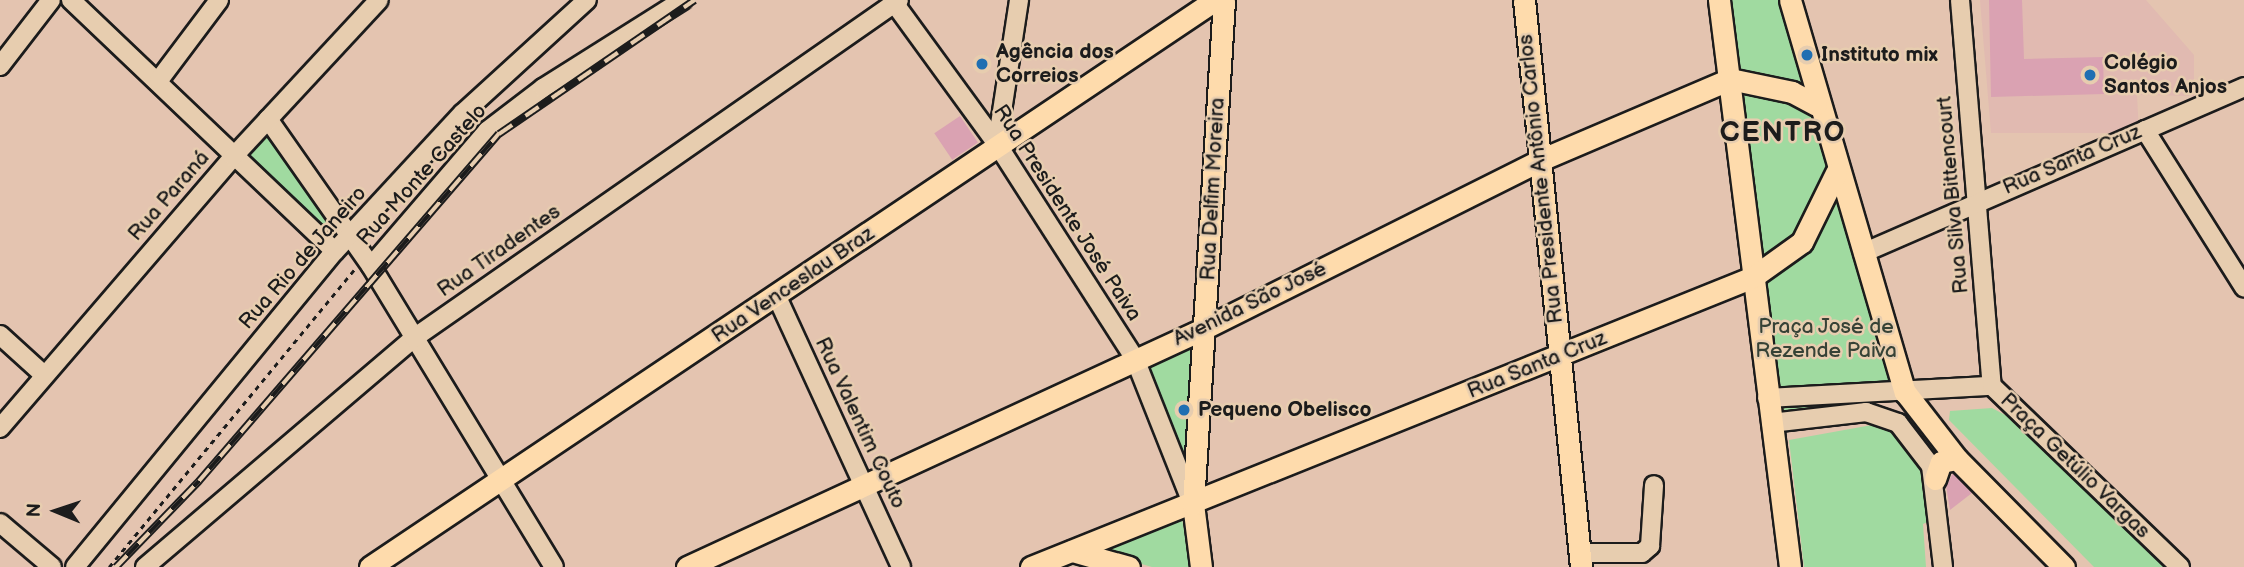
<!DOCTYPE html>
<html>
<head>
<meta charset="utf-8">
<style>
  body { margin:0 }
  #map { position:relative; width:2244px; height:567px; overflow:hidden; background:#e4c4b0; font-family:"Balsamiq Sans",sans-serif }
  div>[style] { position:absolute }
  .built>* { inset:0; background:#e1bab1 }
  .green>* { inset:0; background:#a0daa0 }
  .building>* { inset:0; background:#daa2b2; transform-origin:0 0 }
  .path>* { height:2.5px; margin-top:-1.25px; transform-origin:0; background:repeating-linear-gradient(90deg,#1c1c1c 0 5px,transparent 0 10px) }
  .roads { filter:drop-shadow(2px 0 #1c1c1c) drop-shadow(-2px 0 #1c1c1c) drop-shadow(0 2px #1c1c1c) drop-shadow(0 -2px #1c1c1c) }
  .minor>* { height:18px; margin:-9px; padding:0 9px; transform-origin:9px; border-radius:9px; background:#e7cdaf }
  .major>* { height:21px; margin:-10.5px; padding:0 10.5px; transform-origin:10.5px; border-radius:10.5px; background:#fedbac }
  .rail>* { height:8px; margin-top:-4px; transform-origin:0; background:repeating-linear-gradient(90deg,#e7cdaf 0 16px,#1c1c1c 0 32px); box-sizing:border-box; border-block:2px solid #1c1c1c }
  .dots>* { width:19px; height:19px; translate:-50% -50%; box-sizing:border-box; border:4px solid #e7cdaf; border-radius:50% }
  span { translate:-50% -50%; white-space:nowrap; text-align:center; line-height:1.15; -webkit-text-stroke:5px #e7cdaf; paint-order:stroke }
  .poi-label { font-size:21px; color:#1c1c1c; font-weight:700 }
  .left { translate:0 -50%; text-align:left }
  .street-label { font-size:21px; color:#1c1c1c }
  .park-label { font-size:21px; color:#364236 }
  .district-label { font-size:28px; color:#1c1c1c; font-weight:700; letter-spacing:2px }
  .north { position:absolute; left:21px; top:476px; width:70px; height:70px; -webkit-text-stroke:5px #e7cdaf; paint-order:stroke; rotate:272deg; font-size:19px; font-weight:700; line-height:28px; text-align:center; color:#1c1c1c }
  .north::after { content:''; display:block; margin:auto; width:24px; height:32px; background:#1c1c1c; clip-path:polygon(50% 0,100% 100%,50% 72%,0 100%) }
</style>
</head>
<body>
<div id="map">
  <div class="built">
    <i style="clip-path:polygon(1980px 0,2146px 0,2194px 55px,2194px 96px,2137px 95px,2139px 133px,1991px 133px)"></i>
  </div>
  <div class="green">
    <i style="clip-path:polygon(1728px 0,1785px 0,1807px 86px,1738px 79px)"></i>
    <i style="clip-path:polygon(1738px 90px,1812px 104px,1902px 395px,1779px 414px)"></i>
    <i style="clip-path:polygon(267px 127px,343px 234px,335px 245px,239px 155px)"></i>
    <i style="clip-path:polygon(1202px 337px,1190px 492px,1143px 369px)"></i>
    <i style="clip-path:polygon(1992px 408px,2007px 416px,2164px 567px,2094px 567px,1949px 420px,1950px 411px)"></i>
    <i style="clip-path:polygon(1872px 425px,1894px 430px,1926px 475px,1934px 519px,1923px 524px,1926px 567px,1804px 567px,1789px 440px)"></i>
    <i style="clip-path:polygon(1182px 519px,1191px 567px,1152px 567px,1093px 550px)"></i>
  </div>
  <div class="building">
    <i style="clip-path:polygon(1989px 0,2022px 0,2024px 59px,2103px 57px,2104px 94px,1991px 97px)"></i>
    <i style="left:960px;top:116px;width:32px;height:31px;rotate:56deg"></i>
    <i style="clip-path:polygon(1953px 473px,1972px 493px,1950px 510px,1946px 486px)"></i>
  </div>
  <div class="path">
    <i style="left:109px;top:567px;width:385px;rotate:-50.5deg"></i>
  </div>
  <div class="roads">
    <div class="minor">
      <i style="left:71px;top:0;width:364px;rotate:43.6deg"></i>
      <i style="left:892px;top:0;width:178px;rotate:53.9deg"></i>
      <i style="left:997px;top:144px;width:255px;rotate:57.3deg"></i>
      <i style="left:1135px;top:359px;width:155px;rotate:68.4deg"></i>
      <i style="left:1960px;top:0;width:387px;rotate:85.3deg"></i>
      <i style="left:0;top:66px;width:83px;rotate:-52.3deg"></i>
      <i style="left:159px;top:80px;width:100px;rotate:-53.1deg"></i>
      <i style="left:268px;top:119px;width:179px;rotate:55deg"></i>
      <i style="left:371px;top:266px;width:352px;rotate:58.7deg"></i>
      <i style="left:2145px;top:130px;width:186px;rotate:57.8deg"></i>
      <i style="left:997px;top:144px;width:146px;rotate:-81.3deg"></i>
      <i style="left:1863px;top:253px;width:416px;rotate:-23.5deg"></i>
      <i style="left:371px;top:266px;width:178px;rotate:-49.3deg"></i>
      <i style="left:487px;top:131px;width:71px;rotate:-37.5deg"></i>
      <i style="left:543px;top:88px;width:165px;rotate:-32.2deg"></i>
      <i style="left:777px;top:297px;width:297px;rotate:65.3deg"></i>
      <i style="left:0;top:335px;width:59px;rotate:42.3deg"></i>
      <i style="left:1767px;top:398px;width:225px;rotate:-3.1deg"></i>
      <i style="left:1992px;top:386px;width:261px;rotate:43.9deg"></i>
      <i style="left:1771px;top:423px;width:96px;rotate:-6.6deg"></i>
      <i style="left:1866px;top:412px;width:34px;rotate:19deg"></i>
      <i style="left:1898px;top:423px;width:54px;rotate:52.5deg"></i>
      <i style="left:1931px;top:466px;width:102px;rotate:83.2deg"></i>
      <i style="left:0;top:428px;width:357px;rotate:-49.3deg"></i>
      <i style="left:233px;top:157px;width:214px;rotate:-47.1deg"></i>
      <i style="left:0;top:523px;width:68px;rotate:40.2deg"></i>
      <i style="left:1579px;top:553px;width:63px"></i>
      <i style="left:1642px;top:553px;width:11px;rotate:-41deg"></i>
      <i style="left:1650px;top:546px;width:61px;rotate:-86.2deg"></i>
      <i style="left:75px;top:567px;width:409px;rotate:-50.6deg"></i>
      <i style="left:335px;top:251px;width:187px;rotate:-47.2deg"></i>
      <i style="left:462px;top:114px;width:169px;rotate:-42.4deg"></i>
      <i style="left:145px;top:567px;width:353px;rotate:-40.4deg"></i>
      <i style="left:414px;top:338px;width:591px;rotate:-34.87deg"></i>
    </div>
    <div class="major">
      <i style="left:1524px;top:0;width:570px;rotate:84.26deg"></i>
      <i style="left:1719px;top:0;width:571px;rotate:82.86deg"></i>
      <i style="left:1790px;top:0;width:409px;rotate:73.7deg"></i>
      <i style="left:1905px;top:392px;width:85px;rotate:52.2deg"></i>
      <i style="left:1957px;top:459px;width:152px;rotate:45.3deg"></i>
      <i style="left:1935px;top:479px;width:18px;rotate:-71deg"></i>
      <i style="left:1941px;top:462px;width:16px;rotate:-11deg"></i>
      <i style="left:1072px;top:551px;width:59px;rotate:15.7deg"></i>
      <i style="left:370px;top:567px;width:1018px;rotate:-33.86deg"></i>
      <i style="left:687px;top:567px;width:570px;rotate:-24.77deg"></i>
      <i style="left:1205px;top:328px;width:373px;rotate:-26.6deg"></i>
      <i style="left:1538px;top:161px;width:209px;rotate:-23.1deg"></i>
      <i style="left:1730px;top:79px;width:63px;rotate:11.8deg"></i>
      <i style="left:1792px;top:92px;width:27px;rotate:28deg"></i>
      <i style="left:1031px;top:567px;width:778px;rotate:-21.88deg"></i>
      <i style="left:1753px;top:277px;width:60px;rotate:-35.5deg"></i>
      <i style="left:1802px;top:242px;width:77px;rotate:-63.8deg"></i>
      <i style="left:1201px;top:567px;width:64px;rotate:-97.2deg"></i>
      <i style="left:1193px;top:504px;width:505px;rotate:-86.48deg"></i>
    </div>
  </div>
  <div class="rail">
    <i style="left:116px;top:567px;width:120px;rotate:-46deg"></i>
    <i style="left:199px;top:481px;width:459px;rotate:-49.2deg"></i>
    <i style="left:499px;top:134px;width:237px;rotate:-34.4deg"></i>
  </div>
  <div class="dots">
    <i style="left:1807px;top:55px;background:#1f6fb2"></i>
    <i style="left:982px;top:64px;background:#1f6fb2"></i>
    <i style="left:2090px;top:75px;background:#1f6fb2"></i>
    <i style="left:1184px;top:410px;background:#1f6fb2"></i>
  </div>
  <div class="poi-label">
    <span class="left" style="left:996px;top:64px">Agência dos<br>Correios</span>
    <span class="left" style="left:1821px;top:55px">Instituto mix</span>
    <span class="left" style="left:2104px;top:75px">Colégio<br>Santos Anjos</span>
    <span class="left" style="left:1198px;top:410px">Pequeno Obelisco</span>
  </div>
  <div class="street-label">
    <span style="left:2072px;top:160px;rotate:-23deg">Rua Santa Cruz</span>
    <span style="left:422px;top:175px;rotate:-48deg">Rua Monte Castelo</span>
    <span style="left:1541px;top:179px;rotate:-96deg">Rua Presidente Antônio Carlos</span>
    <span style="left:1213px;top:189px;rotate:-87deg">Rua Delfim Moreira</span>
    <span style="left:1953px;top:195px;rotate:-95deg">Rua Silva Bittencourt</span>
    <span style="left:169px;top:196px;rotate:-49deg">Rua Paraná</span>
    <span style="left:1067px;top:213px;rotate:57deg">Rua Presidente José Paiva</span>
    <span style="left:499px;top:251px;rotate:-35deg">Rua Tiradentes</span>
    <span style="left:303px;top:258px;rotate:-49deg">Rua Rio de Janeiro</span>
    <span style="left:793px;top:285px;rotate:-34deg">Rua Venceslau Braz</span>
    <span style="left:1250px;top:304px;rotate:-26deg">Avenida São José</span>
    <span style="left:1537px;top:365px;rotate:-22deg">Rua Santa Cruz</span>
    <span style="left:860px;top:423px;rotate:65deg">Rua Valentim Couto</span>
    <span style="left:2075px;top:466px;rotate:44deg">Praça Getúlio Vargas</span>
  </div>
  <div class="park-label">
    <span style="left:1826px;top:339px">Praça José de<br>Rezende Paiva</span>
  </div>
  <div class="district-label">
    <span style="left:1783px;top:133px">CENTRO</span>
  </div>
  <div class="north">N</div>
</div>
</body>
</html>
